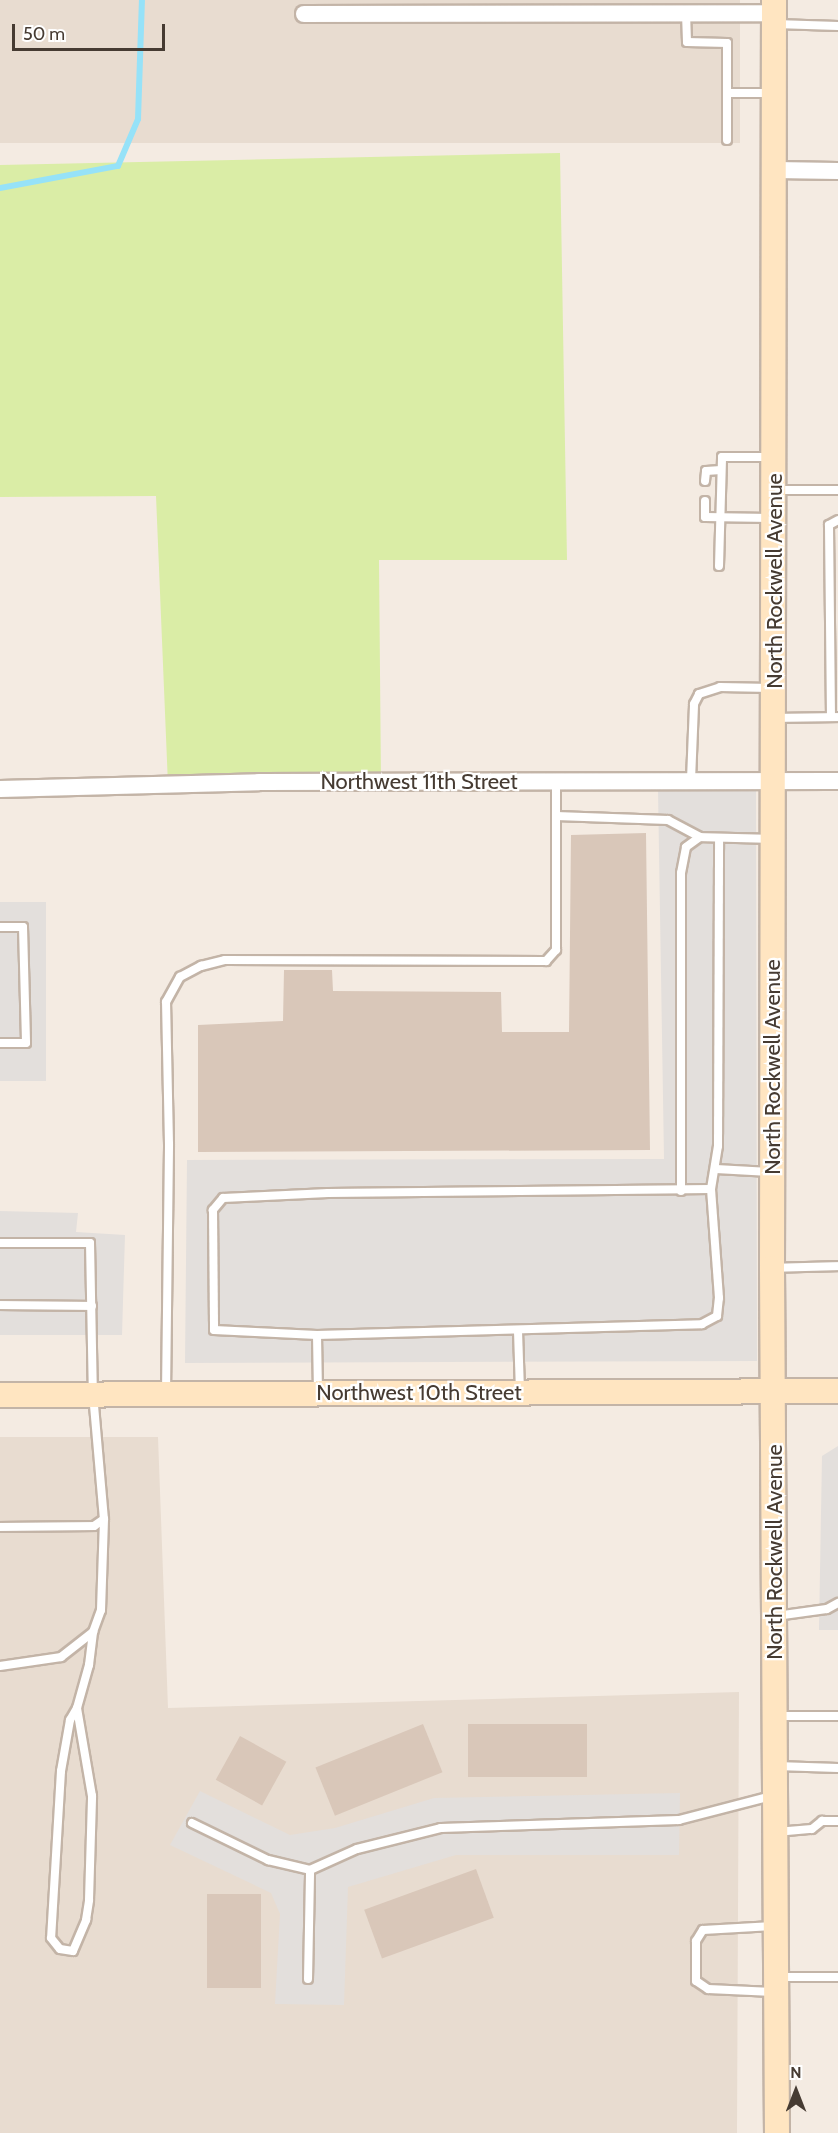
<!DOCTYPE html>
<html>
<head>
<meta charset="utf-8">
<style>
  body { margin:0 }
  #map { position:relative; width:838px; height:2133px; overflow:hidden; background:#f4ebe2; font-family:Cabin,sans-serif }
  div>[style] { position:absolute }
  .residential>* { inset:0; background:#e8dcd0; transform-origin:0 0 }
  .green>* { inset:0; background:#daeda6 }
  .parking>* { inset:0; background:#e3dfdc; transform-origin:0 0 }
  .stream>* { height:6px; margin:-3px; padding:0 3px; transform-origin:3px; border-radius:3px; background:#96e2f8 }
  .building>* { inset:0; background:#d9c7b9; transform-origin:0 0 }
  .roads { filter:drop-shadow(2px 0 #c3b4a7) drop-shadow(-2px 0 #c3b4a7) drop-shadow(0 2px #c3b4a7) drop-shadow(0 -2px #c3b4a7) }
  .lane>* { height:8px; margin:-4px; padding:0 4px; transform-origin:4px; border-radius:4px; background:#fff }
  .street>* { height:16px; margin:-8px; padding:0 8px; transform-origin:8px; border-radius:8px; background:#fff }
  .secondary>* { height:24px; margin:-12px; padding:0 12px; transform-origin:12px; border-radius:12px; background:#ffe5c1 }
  span { translate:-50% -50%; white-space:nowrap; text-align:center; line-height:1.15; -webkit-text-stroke:4.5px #fff; paint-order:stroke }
  .street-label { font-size:22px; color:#463b32 }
  .north { position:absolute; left:766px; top:2061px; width:60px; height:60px; -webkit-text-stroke:4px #fff; paint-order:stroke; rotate:0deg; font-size:16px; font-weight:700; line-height:24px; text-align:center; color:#463b32 }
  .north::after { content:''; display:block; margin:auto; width:21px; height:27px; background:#463b32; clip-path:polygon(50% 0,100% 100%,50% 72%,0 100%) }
  .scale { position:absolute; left:12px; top:24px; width:153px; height:27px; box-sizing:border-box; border:3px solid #463b32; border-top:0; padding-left:8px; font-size:18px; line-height:21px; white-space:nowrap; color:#463b32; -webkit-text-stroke:4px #fff; paint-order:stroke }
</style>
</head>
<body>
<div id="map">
  <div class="residential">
    <i style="left:0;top:0;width:740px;height:143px"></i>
    <i style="clip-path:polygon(0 1437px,158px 1437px,168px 1708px,739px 1692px,737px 2133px,0 2133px)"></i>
  </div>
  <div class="green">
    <i style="clip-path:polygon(560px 153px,567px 560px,379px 560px,381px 782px,168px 785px,156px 496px,0 497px,0 165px)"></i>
  </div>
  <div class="parking">
    <i style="clip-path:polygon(756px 789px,757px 1361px,185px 1363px,187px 1160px,664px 1159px,658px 790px)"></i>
    <i style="left:0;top:902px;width:46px;height:179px"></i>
    <i style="clip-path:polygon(0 1211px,78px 1213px,76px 1232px,125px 1235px,122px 1335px,0 1335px)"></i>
    <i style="clip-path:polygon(838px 1446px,838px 1630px,819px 1630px,822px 1456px)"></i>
    <i style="clip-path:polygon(200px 1791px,290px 1835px,335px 1828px,434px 1798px,680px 1793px,679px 1855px,456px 1855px,348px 1887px,344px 2005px,275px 2004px,280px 1914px,271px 1893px,170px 1845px)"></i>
  </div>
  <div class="stream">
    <i style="left:0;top:188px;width:120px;rotate:-10.6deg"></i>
    <i style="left:118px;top:166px;width:51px;rotate:-66.9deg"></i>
    <i style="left:138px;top:119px;width:119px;rotate:-88.1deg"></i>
  </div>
  <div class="building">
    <i style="clip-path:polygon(646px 833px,650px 1150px,198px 1152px,198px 1025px,283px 1021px,284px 970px,332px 970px,333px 991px,501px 992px,502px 1032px,569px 1032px,571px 835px)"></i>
    <i style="left:423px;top:1724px;width:52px;height:116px;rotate:68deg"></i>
    <i style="left:468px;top:1724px;width:119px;height:53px"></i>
    <i style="left:240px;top:1736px;width:53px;height:50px;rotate:29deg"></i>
    <i style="left:476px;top:1869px;width:52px;height:119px;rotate:70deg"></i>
    <i style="left:207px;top:1894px;width:54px;height:94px"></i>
  </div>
  <div class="roads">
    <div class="lane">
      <i style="left:686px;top:13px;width:29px;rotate:88deg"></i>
      <i style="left:687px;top:42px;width:40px;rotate:1.4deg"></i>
      <i style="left:727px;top:43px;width:97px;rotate:90deg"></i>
      <i style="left:775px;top:24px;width:63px;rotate:1.8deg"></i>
      <i style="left:727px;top:93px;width:44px"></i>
      <i style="left:705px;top:481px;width:10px;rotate:-84deg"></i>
      <i style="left:706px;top:471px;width:15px;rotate:-4deg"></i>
      <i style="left:775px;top:490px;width:63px"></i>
      <i style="left:705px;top:501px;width:16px;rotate:90deg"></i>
      <i style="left:705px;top:517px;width:66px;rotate:0.9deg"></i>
      <i style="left:719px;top:566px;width:109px;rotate:-88.4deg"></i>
      <i style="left:722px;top:457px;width:49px"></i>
      <i style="left:831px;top:717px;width:192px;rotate:-90.6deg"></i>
      <i style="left:829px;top:525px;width:10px;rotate:-29deg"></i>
      <i style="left:775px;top:718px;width:63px;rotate:-0.9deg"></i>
      <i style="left:691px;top:780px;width:76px;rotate:-87.7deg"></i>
      <i style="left:694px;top:704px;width:11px;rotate:-63deg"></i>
      <i style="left:699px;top:694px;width:22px;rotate:-18deg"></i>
      <i style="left:720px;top:687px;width:51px;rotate:1.1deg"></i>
      <i style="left:556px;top:816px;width:112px;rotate:2deg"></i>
      <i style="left:668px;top:820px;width:36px;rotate:28deg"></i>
      <i style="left:0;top:927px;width:23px"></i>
      <i style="left:23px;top:927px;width:116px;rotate:88.5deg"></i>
      <i style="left:26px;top:1043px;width:26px;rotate:180deg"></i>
      <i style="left:716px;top:1169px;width:54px;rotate:3.2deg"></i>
      <i style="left:711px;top:1189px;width:44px;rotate:-80.8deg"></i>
      <i style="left:718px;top:1146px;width:308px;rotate:-89.8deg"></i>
      <i style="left:681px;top:1191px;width:318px;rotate:-90deg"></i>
      <i style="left:681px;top:873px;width:26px;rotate:-79deg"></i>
      <i style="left:686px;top:847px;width:17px;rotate:-36deg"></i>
      <i style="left:700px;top:837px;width:71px;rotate:1.6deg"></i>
      <i style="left:0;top:1243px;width:90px"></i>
      <i style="left:90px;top:1243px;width:151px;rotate:88.9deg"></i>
      <i style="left:93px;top:1394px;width:125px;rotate:85deg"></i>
      <i style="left:104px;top:1519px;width:12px;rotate:145deg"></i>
      <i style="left:94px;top:1526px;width:94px;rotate:179.4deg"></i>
      <i style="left:772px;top:1268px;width:66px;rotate:-1.7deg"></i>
      <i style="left:0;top:1305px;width:92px;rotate:0.6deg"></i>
      <i style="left:518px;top:1331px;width:60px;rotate:88.1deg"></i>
      <i style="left:317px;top:1335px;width:385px;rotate:-1.6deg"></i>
      <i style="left:702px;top:1324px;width:17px;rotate:-28deg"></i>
      <i style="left:717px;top:1316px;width:18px;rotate:-84deg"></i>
      <i style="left:719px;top:1298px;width:109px;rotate:-94.2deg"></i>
      <i style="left:711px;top:1189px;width:383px;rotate:179.4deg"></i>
      <i style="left:328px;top:1193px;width:105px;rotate:177.3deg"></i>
      <i style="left:223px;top:1198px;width:16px;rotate:130deg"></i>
      <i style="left:213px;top:1210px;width:120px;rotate:89.5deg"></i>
      <i style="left:214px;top:1330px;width:103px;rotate:2.8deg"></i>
      <i style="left:317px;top:1335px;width:58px;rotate:89deg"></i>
      <i style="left:166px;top:1393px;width:249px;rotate:-89.3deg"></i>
      <i style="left:169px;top:1144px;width:142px;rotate:-91.2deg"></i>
      <i style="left:166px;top:1002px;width:29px;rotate:-61deg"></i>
      <i style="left:180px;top:977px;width:24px;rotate:-28deg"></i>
      <i style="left:201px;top:966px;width:25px;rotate:-14deg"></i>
      <i style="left:225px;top:960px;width:321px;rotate:0.2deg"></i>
      <i style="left:546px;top:961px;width:15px;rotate:-48deg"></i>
      <i style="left:556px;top:950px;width:169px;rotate:-90deg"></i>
      <i style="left:776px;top:1616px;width:51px;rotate:-7.8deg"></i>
      <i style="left:827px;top:1609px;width:13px;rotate:-29deg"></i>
      <i style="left:0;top:1666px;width:62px;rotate:-8.4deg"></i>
      <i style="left:61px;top:1657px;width:41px;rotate:-38deg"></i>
      <i style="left:93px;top:1632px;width:23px;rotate:-70deg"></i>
      <i style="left:101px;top:1610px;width:91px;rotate:-88.1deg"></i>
      <i style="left:77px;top:1708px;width:14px;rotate:120deg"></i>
      <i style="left:70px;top:1720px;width:52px;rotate:100deg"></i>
      <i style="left:61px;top:1771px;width:167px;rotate:93.4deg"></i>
      <i style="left:51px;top:1938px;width:14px;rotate:51deg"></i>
      <i style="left:60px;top:1949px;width:13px;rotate:9deg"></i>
      <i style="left:73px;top:1951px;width:34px;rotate:-67deg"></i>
      <i style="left:86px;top:1920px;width:20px;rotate:-81deg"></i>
      <i style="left:89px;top:1900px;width:104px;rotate:-88.3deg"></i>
      <i style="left:92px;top:1796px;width:89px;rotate:-99.7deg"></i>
      <i style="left:77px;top:1708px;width:45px;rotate:-74.4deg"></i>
      <i style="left:89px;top:1665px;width:33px;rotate:-83deg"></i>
      <i style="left:776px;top:1716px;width:62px"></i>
      <i style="left:776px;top:1766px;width:62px;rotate:1.8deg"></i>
      <i style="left:192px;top:1823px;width:85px;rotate:26deg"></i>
      <i style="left:268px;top:1860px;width:43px;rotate:13.4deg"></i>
      <i style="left:776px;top:1832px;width:36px;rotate:-5deg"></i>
      <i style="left:812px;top:1829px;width:13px;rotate:-39deg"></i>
      <i style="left:822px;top:1821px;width:16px"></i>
      <i style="left:777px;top:1977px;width:61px"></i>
      <i style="left:308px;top:1979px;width:109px;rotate:-88.9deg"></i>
      <i style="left:310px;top:1870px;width:51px;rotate:-24.1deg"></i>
      <i style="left:357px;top:1849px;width:87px;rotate:-14deg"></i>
      <i style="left:441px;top:1828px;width:238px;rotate:-1.9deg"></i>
      <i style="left:679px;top:1820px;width:96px;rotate:-14.5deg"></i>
      <i style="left:773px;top:1992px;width:65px;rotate:-177.4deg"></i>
      <i style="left:708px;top:1989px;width:14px;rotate:-146deg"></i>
      <i style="left:696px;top:1981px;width:40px;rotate:-90deg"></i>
      <i style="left:696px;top:1941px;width:13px;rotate:-58deg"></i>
      <i style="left:703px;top:1930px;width:70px;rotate:-3.3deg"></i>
    </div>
    <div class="street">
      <i style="left:304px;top:14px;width:470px;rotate:-0.1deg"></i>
      <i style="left:775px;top:170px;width:63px;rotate:0.9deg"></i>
      <i style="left:0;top:789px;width:259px;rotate:-1.5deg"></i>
      <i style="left:259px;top:782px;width:579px;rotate:-0.1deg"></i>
    </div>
    <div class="secondary">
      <i style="left:774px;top:0;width:1268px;rotate:90.09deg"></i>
      <i style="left:772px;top:1268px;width:865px;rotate:89.67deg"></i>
      <i style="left:0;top:1395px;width:838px;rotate:-0.27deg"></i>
    </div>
  </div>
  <div class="street-label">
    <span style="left:775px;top:581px;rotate:-90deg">North Rockwell Avenue</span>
    <span style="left:419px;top:782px">Northwest 11th Street</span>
    <span style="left:773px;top:1067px;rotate:-90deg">North Rockwell Avenue</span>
    <span style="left:419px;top:1393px">Northwest 10th Street</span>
    <span style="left:775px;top:1552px;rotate:-90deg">North Rockwell Avenue</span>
  </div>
  <div class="north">N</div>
  <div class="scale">50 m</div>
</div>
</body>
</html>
